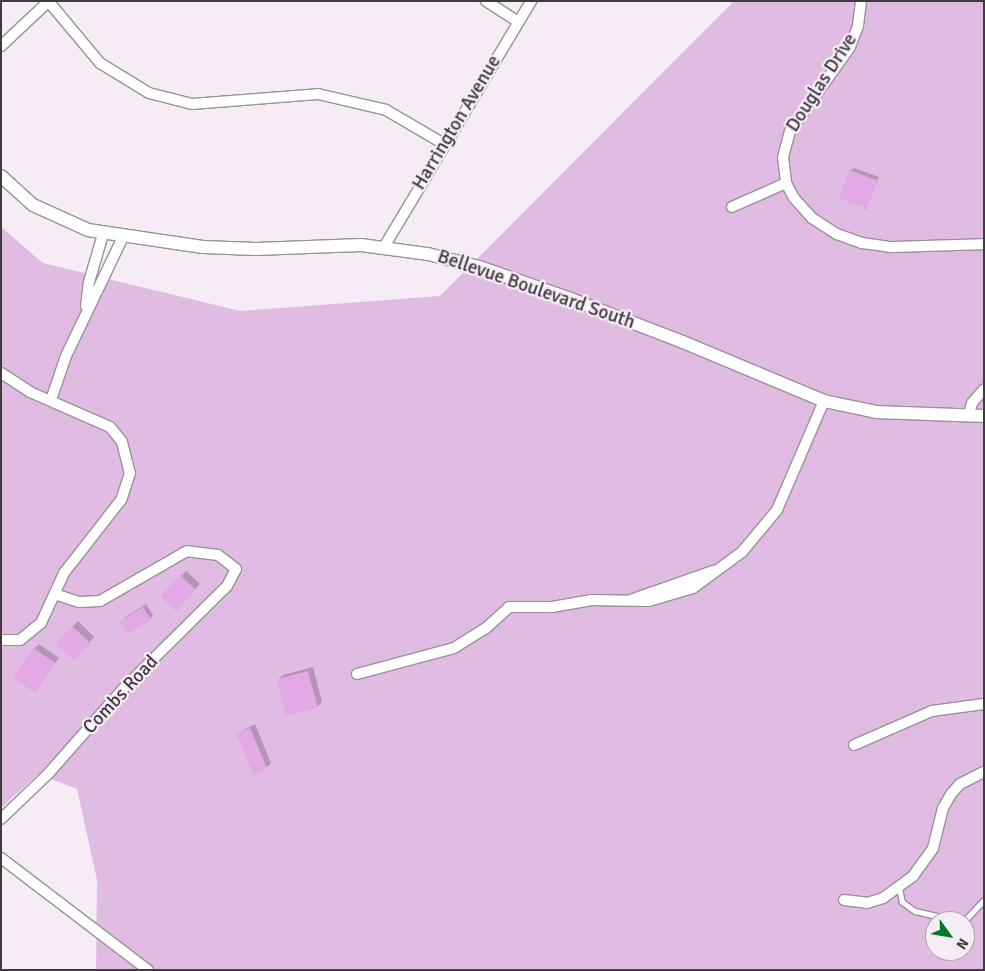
<!DOCTYPE html>
<html>
<head>
<meta charset="utf-8">
<style>
  body { margin:0 }
  #map { position:relative; width:985px; height:971px; overflow:hidden; background:#f5ecf5; font-family:Signika,sans-serif }
  div>[style] { position:absolute }
  .green>* { inset:0; background:#e0bce2 }
  .shadow>* { inset:0; background:#0003; transform-origin:0 0 }
  .building>* { inset:0; background:#e2a9e6; transform-origin:0 0 }
  .roads { filter:drop-shadow(1px 0 #99919a) drop-shadow(-1px 0 #99919a) drop-shadow(0 1px #99919a) drop-shadow(0 -1px #99919a) }
  .service>* { height:5px; margin:-2.5px; padding:0 2.5px; transform-origin:2.5px; border-radius:2.5px; background:#fff }
  .minor>* { height:10px; margin:-5px; padding:0 5px; transform-origin:5px; border-radius:5px; background:#fff }
  .tertiary>* { height:12px; margin:-6px; padding:0 6px; transform-origin:6px; border-radius:6px; background:#fff }
  span { translate:-50% -50%; white-space:nowrap; text-align:center; line-height:1.15; -webkit-text-stroke:4.5px #f5ecf5; paint-order:stroke }
  .street-label { font-size:19px; color:#3f3b3f }
  .frame { position:absolute; inset:0; border:2px solid #3f3b3f; pointer-events:none }
  .north { position:absolute; left:925px; top:911px; width:50px; height:50px; box-sizing:border-box; background:#f5ecf5; border:1px solid #aca5ac; border-radius:50%; rotate:122deg; font-size:14px; font-weight:700; line-height:20px; text-align:center; color:#3f3b3f }
  .north::after { content:''; display:block; margin:auto; width:18px; height:22px; background:#01782e; clip-path:polygon(50% 0,100% 100%,50% 72%,0 100%) }
</style>
</head>
<body>
<div id="map">
  <div class="green">
    <i style="clip-path:polygon(evenodd,734px 1px,984px 1px,984px 970px,96px 970px,97px 880px,77px 789px,38px 774px,1px 808px,1px 227px,43px 263px,240px 311px,440px 296px,734px 1px,935px 921px,965px 921px,965px 951px,935px 951px,935px 921px)"></i>
  </div>
  <div class="shadow">
    <i style="clip-path:polygon(854px 168px,879px 177px,865px 210px,850px 171px)"></i>
    <i style="left:186px;top:571px;width:19px;height:35px;rotate:43deg"></i>
    <i style="clip-path:polygon(146px 604px,153px 615px,150px 619px,124px 618px)"></i>
    <i style="left:78px;top:621px;width:23px;height:30px;rotate:45deg"></i>
    <i style="clip-path:polygon(39px 644px,59px 658px,35px 691px,34px 649px)"></i>
    <i style="clip-path:polygon(313px 667px,322px 702px,317px 707px,278px 680px,283px 675px)"></i>
    <i style="clip-path:polygon(255px 724px,271px 763px,266px 768px,237px 734px)"></i>
  </div>
  <div class="building">
    <i style="left:849px;top:170px;width:30px;height:30px;rotate:20deg"></i>
    <i style="left:180px;top:575px;width:22px;height:29px;rotate:43deg"></i>
    <i style="left:143px;top:607px;width:15px;height:28px;rotate:58deg"></i>
    <i style="left:72px;top:626px;width:25px;height:24px;rotate:43deg"></i>
    <i style="left:33px;top:648px;width:27px;height:36px;rotate:34deg"></i>
    <i style="left:308px;top:671px;width:38px;height:33px;rotate:75deg"></i>
    <i style="left:250px;top:728px;width:44px;height:15px;rotate:67deg"></i>
  </div>
  <div class="roads">
    <div class="service">
      <i style="left:899px;top:888px;width:14px;rotate:78deg"></i>
      <i style="left:902px;top:902px;width:16px;rotate:35deg"></i>
      <i style="left:915px;top:911px;width:32px;rotate:13deg"></i>
      <i style="left:946px;top:918px;width:20px;rotate:3deg"></i>
      <i style="left:966px;top:919px;width:26px;rotate:-47deg"></i>
    </div>
    <div class="minor">
      <i style="left:486px;top:1px;width:38px;rotate:33deg"></i>
      <i style="left:861px;top:1px;width:25px;rotate:97deg"></i>
      <i style="left:858px;top:26px;width:22px;rotate:111deg"></i>
      <i style="left:850px;top:47px;width:103px;rotate:125.5deg"></i>
      <i style="left:790px;top:131px;width:27px;rotate:105deg"></i>
      <i style="left:783px;top:157px;width:26px;rotate:83deg"></i>
      <i style="left:786px;top:183px;width:17px;rotate:62deg"></i>
      <i style="left:794px;top:198px;width:27px;rotate:48deg"></i>
      <i style="left:812px;top:218px;width:30px;rotate:33deg"></i>
      <i style="left:837px;top:234px;width:27px;rotate:20deg"></i>
      <i style="left:862px;top:243px;width:28px;rotate:8deg"></i>
      <i style="left:890px;top:247px;width:94px;rotate:-1.8deg"></i>
      <i style="left:49px;top:2px;width:80px;rotate:50.1deg"></i>
      <i style="left:100px;top:63px;width:57px;rotate:31.5deg"></i>
      <i style="left:149px;top:93px;width:44px;rotate:14.3deg"></i>
      <i style="left:192px;top:104px;width:126px;rotate:-4.5deg"></i>
      <i style="left:318px;top:94px;width:70px;rotate:13.2deg"></i>
      <i style="left:386px;top:110px;width:67px;rotate:30.4deg"></i>
      <i style="left:1px;top:46px;width:66px;rotate:-43.2deg"></i>
      <i style="left:732px;top:207px;width:59px;rotate:-24deg"></i>
      <i style="left:384px;top:247px;width:287px;rotate:-59.1deg"></i>
      <i style="left:86px;top:306px;width:24px;rotate:-83deg"></i>
      <i style="left:89px;top:282px;width:50px;rotate:-73.7deg"></i>
      <i style="left:1px;top:373px;width:35px;rotate:33deg"></i>
      <i style="left:30px;top:392px;width:87px;rotate:23.6deg"></i>
      <i style="left:110px;top:427px;width:19px;rotate:51deg"></i>
      <i style="left:122px;top:442px;width:32px;rotate:76deg"></i>
      <i style="left:130px;top:473px;width:28px;rotate:108deg"></i>
      <i style="left:121px;top:500px;width:93px;rotate:128deg"></i>
      <i style="left:64px;top:573px;width:55px;rotate:114.7deg"></i>
      <i style="left:41px;top:623px;width:27px;rotate:141deg"></i>
      <i style="left:20px;top:640px;width:19px;rotate:180deg"></i>
      <i style="left:51px;top:400px;width:46px;rotate:-71.2deg"></i>
      <i style="left:66px;top:356px;width:132px;rotate:-64.4deg"></i>
      <i style="left:969px;top:414px;width:11px;rotate:-75deg"></i>
      <i style="left:972px;top:403px;width:18px;rotate:-49deg"></i>
      <i style="left:633px;top:599px;width:85px;rotate:-19.3deg"></i>
      <i style="left:357px;top:674px;width:100px;rotate:-15deg"></i>
      <i style="left:454px;top:648px;width:38px;rotate:-32deg"></i>
      <i style="left:486px;top:628px;width:31px;rotate:-42deg"></i>
      <i style="left:509px;top:607px;width:43px"></i>
      <i style="left:552px;top:607px;width:39px;rotate:-10deg"></i>
      <i style="left:590px;top:600px;width:59px;rotate:1deg"></i>
      <i style="left:649px;top:601px;width:46px;rotate:-16.5deg"></i>
      <i style="left:693px;top:588px;width:61px;rotate:-36.3deg"></i>
      <i style="left:742px;top:552px;width:55px;rotate:-50.2deg"></i>
      <i style="left:777px;top:510px;width:119px;rotate:-66.7deg"></i>
      <i style="left:854px;top:745px;width:85px;rotate:-23.6deg"></i>
      <i style="left:932px;top:711px;width:52px;rotate:-7.7deg"></i>
      <i style="left:1px;top:819px;width:65px;rotate:-43.8deg"></i>
      <i style="left:48px;top:774px;width:113px;rotate:-48.6deg"></i>
      <i style="left:123px;top:689px;width:146px;rotate:-44.7deg"></i>
      <i style="left:227px;top:586px;width:19px;rotate:-62deg"></i>
      <i style="left:236px;top:569px;width:23px;rotate:-142deg"></i>
      <i style="left:218px;top:555px;width:31px;rotate:-173deg"></i>
      <i style="left:187px;top:551px;width:100px;rotate:150.1deg"></i>
      <i style="left:100px;top:601px;width:21px;rotate:177deg"></i>
      <i style="left:79px;top:602px;width:26px;rotate:-162deg"></i>
      <i style="left:1px;top:858px;width:185px;rotate:37.3deg"></i>
      <i style="left:844px;top:900px;width:23px;rotate:7deg"></i>
      <i style="left:867px;top:903px;width:17px;rotate:-17deg"></i>
      <i style="left:883px;top:898px;width:37px;rotate:-36deg"></i>
      <i style="left:913px;top:876px;width:34px;rotate:-54deg"></i>
      <i style="left:933px;top:848px;width:41px;rotate:-76deg"></i>
      <i style="left:943px;top:808px;width:16px;rotate:-60deg"></i>
      <i style="left:951px;top:794px;width:13px;rotate:-48deg"></i>
      <i style="left:960px;top:784px;width:27px;rotate:-27deg"></i>
    </div>
    <div class="tertiary">
      <i style="left:1px;top:176px;width:43px;rotate:42.2deg"></i>
      <i style="left:33px;top:205px;width:60px;rotate:24.4deg"></i>
      <i style="left:88px;top:230px;width:116px;rotate:8.4deg"></i>
      <i style="left:203px;top:247px;width:53px;rotate:2.2deg"></i>
      <i style="left:256px;top:249px;width:105px;rotate:-2.2deg"></i>
      <i style="left:361px;top:245px;width:68px;rotate:7.7deg"></i>
      <i style="left:428px;top:254px;width:53px;rotate:14.3deg"></i>
      <i style="left:479px;top:267px;width:97px;rotate:19.2deg"></i>
      <i style="left:571px;top:299px;width:120px;rotate:21deg"></i>
      <i style="left:683px;top:342px;width:153px;rotate:22.7deg"></i>
      <i style="left:824px;top:401px;width:53px;rotate:11.9deg"></i>
      <i style="left:876px;top:412px;width:108px;rotate:2.1deg"></i>
    </div>
  </div>
  <div class="street-label">
    <span style="left:822px;top:83px;rotate:-57deg">Douglas Drive</span>
    <span style="left:457px;top:123px;rotate:-59deg">Harrington Avenue</span>
    <span style="left:536px;top:290px;rotate:19deg">Bellevue Boulevard South</span>
    <span style="left:121px;top:695px;rotate:-47deg">Combs Road</span>
  </div>
  <div class="frame"></div>
  <div class="north">N</div>
</div>
</body>
</html>
